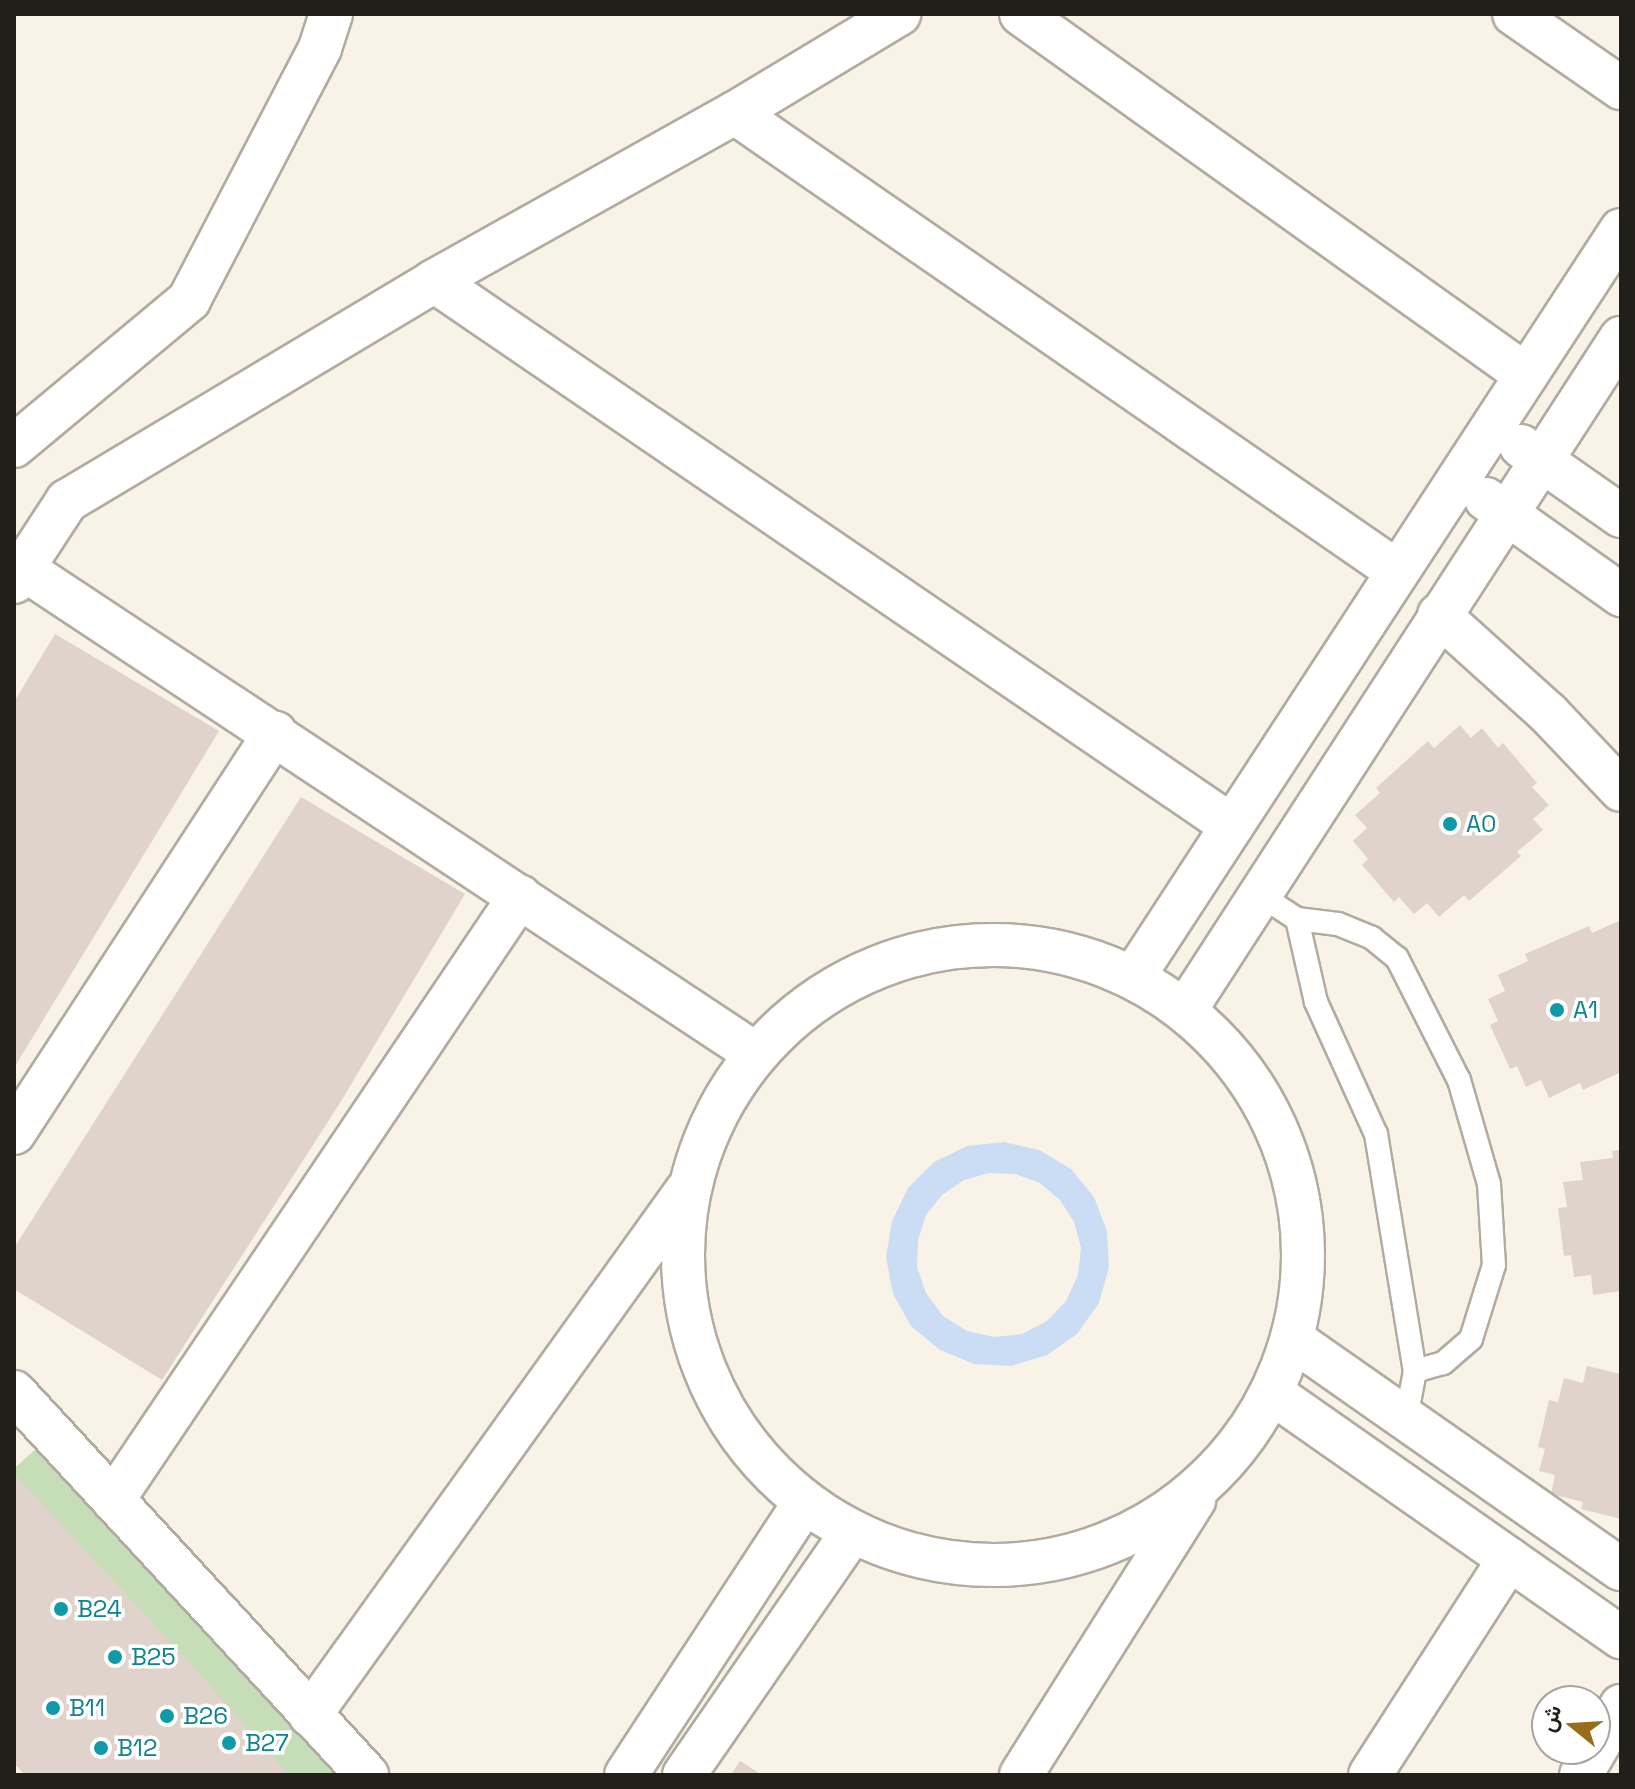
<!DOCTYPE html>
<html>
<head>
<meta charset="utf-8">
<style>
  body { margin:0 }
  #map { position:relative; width:1635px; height:1789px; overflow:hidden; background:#f9f3e7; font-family:"Space Grotesk",Vazirmatn,sans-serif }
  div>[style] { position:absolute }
  .green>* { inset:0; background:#c6deb7; transform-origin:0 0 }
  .water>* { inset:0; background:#cbddf5 }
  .building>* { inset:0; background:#dfd3cc }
  .roads { filter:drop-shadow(2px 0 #b1aba0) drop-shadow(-2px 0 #b1aba0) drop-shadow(0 2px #b1aba0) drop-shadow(0 -2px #b1aba0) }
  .service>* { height:22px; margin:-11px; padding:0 11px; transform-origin:11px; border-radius:11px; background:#fff }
  .minor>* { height:42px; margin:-21px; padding:0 21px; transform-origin:21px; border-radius:21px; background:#fff }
  .minor>.ring { margin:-21px; padding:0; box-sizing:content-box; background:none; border:42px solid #fff; border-radius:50% }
  .dots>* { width:22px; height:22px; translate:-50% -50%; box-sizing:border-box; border:4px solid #fff; border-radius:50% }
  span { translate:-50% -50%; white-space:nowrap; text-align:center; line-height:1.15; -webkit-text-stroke:7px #fff; paint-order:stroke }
  .culture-label { font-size:24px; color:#0d838f }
  .left { translate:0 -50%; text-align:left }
  .frame { position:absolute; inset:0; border:16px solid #211f1a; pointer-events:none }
  .north { position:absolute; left:1531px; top:1685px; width:80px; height:80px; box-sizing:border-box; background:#fff; border:2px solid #a6a5a3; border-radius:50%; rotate:288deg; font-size:22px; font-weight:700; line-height:32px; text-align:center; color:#211f1a }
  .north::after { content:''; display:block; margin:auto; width:28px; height:36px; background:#976d19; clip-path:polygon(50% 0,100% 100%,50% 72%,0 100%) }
</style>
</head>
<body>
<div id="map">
  <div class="green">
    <i style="left:39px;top:1446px;width:445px;height:38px;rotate:48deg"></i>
  </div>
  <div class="water">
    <i style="clip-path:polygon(evenodd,1004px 1142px,1039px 1150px,1071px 1169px,1094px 1197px,1107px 1231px,1109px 1267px,1099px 1303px,1077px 1334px,1047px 1355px,1011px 1366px,974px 1364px,940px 1350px,911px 1326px,893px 1294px,886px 1257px,892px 1221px,908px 1188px,934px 1162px,967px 1146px,1004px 1142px,989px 1173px,1015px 1174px,1040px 1183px,1060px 1200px,1074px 1222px,1081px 1248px,1078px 1275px,1066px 1301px,1047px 1321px,1022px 1334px,994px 1337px,967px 1331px,943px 1316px,926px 1293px,917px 1267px,918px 1240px,926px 1215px,942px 1195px,964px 1180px,989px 1173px)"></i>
  </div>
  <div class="building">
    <i style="clip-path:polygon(55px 634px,219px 731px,14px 1068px,14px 702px)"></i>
    <i style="clip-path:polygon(1460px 725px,1471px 738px,1482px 728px,1498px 748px,1503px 743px,1537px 783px,1532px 787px,1549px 805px,1533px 819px,1543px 830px,1517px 852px,1521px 856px,1469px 901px,1464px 895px,1439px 917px,1427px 903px,1414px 914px,1399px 897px,1394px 902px,1362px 865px,1368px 859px,1353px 841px,1367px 828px,1355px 815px,1380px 793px,1376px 788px,1428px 741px,1434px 748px)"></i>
    <i style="clip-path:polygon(301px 797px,465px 894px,340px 1103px,162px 1380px,14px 1289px,14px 1248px)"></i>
    <i style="clip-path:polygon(1621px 920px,1621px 1072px,1583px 1090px,1580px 1083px,1549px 1098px,1541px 1080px,1526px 1087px,1517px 1066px,1510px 1069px,1490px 1025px,1498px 1021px,1488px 999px,1505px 991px,1498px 975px,1528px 961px,1525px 954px,1589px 926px,1592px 933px)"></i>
    <i style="clip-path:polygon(1621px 1150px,1621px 1291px,1593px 1295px,1591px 1275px,1574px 1277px,1571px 1255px,1564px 1256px,1558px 1208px,1567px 1207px,1563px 1182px,1583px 1180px,1580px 1162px,1613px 1158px,1612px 1151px)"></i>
    <i style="clip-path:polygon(1587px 1366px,1621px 1374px,1621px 1519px,1581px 1509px,1583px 1502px,1551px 1494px,1555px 1475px,1539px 1471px,1545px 1449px,1538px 1447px,1549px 1400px,1558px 1402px,1564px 1378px,1583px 1383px)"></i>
    <i style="clip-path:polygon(14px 1474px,179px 1651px,289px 1775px,25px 1775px,14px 1763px)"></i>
    <i style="clip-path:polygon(740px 1761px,762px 1775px,731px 1775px)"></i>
  </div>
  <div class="roads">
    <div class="service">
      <i style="left:1260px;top:895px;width:44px;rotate:33deg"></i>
      <i style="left:1297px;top:919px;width:41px;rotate:7deg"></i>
      <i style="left:1338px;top:924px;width:37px;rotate:22deg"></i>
      <i style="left:1372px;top:938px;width:32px;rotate:39deg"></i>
      <i style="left:1397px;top:958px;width:137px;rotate:63.1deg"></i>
      <i style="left:1459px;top:1080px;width:108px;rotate:73.9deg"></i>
      <i style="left:1489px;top:1184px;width:81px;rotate:86.5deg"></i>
      <i style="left:1494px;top:1265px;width:77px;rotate:107.3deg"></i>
      <i style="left:1471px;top:1339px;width:37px;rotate:139deg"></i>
      <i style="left:1443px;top:1363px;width:29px;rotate:164deg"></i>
      <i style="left:1297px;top:919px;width:85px;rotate:77.1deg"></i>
      <i style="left:1316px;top:1002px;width:145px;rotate:65.6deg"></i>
      <i style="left:1376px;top:1134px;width:240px;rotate:80.7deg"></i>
      <i style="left:1415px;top:1371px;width:48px;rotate:100.8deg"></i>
    </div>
    <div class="minor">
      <i style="left:1021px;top:14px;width:621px;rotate:35.56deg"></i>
      <i style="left:1514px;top:14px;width:130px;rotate:34.7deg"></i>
      <i style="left:735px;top:113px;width:806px;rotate:34.7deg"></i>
      <i style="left:434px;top:281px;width:966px;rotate:34.33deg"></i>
      <i style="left:14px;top:446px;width:228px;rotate:-39.8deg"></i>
      <i style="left:189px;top:300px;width:284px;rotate:-62.5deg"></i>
      <i style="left:320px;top:48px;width:36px;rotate:-72deg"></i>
      <i style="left:1521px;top:446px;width:122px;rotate:35deg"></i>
      <i style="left:1486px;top:499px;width:166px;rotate:35.4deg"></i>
      <i style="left:22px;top:568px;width:880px;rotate:33.51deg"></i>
      <i style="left:14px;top:582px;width:97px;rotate:-56.8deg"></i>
      <i style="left:67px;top:501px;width:428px;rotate:-30.9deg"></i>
      <i style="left:434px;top:281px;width:345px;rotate:-29.2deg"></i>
      <i style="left:735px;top:113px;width:192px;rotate:-31.1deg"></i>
      <i style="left:1439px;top:615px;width:147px;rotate:42deg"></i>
      <i style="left:1548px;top:713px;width:106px;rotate:46.5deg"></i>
      <i class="ring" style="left:683px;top:945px;width:578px;height:578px"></i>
      <i style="left:1134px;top:976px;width:891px;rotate:-56.86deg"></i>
      <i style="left:1186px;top:1009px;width:800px;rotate:-57.05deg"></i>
      <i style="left:14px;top:1133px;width:478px;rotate:-56.9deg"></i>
      <i style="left:1292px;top:1339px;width:401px;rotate:35deg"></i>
      <i style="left:14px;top:1392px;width:521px;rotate:47.33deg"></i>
      <i style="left:1272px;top:1393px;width:426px;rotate:35deg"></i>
      <i style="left:113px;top:1500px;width:728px;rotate:-56.03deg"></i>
      <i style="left:310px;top:1715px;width:646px;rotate:-54.32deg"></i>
      <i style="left:626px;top:1775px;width:324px;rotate:-56.8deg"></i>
      <i style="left:684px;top:1775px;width:293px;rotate:-55.3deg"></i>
      <i style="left:1021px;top:1775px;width:325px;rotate:-57.8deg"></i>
      <i style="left:1370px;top:1775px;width:257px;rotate:-57.2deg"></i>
      <i style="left:1581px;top:1775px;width:80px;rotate:-59.9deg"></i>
    </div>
  </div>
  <div class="dots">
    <i style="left:1450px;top:824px;background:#0f9aa8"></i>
    <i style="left:1557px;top:1010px;background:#0f9aa8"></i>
    <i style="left:61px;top:1609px;background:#0f9aa8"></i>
    <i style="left:115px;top:1657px;background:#0f9aa8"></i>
    <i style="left:53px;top:1708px;background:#0f9aa8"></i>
    <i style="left:167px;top:1716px;background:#0f9aa8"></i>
    <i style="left:229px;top:1743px;background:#0f9aa8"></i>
    <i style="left:101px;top:1748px;background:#0f9aa8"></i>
  </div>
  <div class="culture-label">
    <span class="left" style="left:1466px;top:824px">A0</span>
    <span class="left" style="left:1573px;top:1010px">A1</span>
    <span class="left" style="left:77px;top:1609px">B24</span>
    <span class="left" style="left:131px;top:1657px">B25</span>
    <span class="left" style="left:69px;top:1708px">B11</span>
    <span class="left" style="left:183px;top:1716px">B26</span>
    <span class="left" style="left:245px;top:1743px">B27</span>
    <span class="left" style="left:117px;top:1748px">B12</span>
  </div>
  <div class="frame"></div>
  <div class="north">ش</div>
</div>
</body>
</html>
